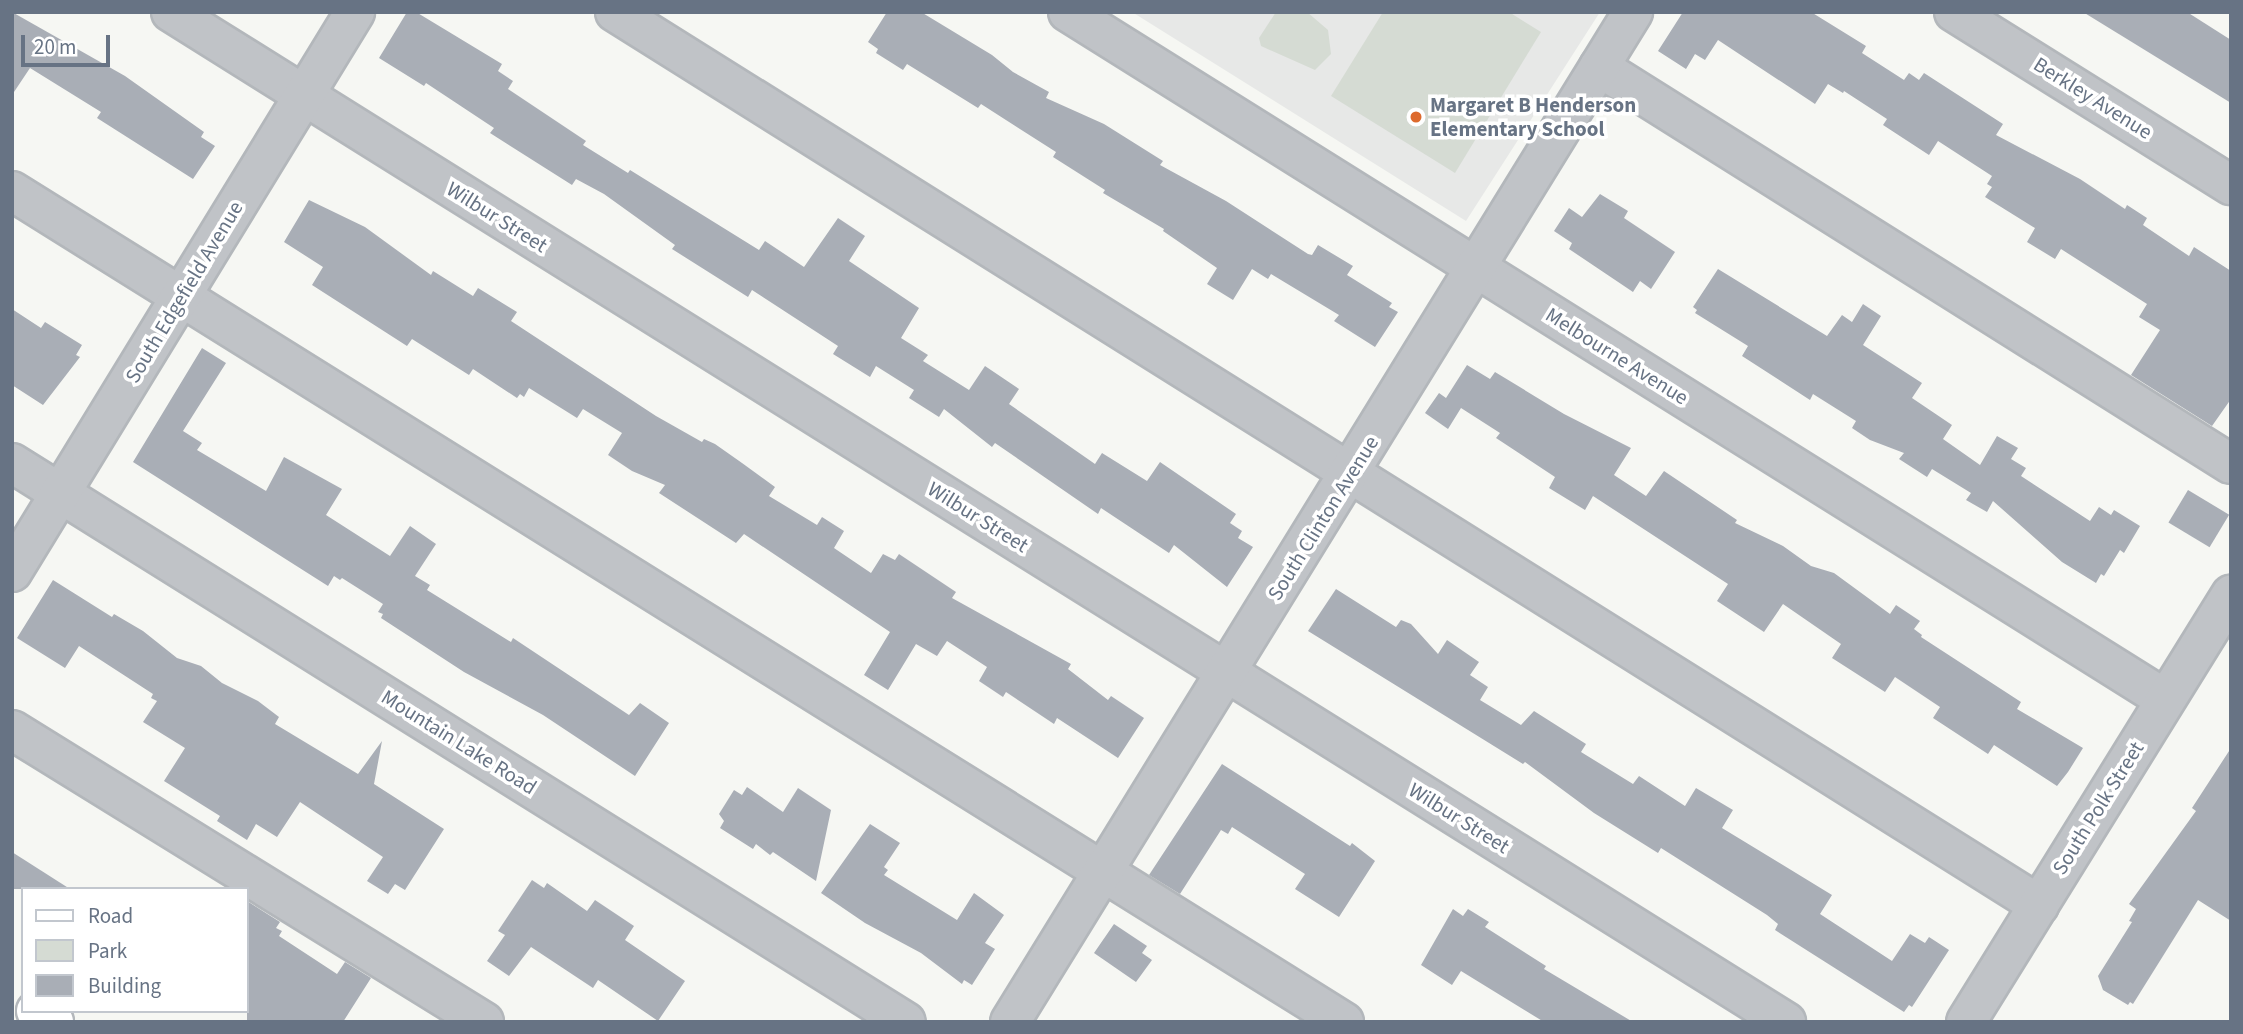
<!DOCTYPE html>
<html>
<head>
<meta charset="utf-8">
<style>
  body { margin:0 }
  #map { position:relative; width:2243px; height:1034px; overflow:hidden; background:#f6f7f3; font-family:"Source Sans 3",sans-serif }
  div>[style] { position:absolute }
  .built>* { inset:0; background:#e7e8e7 }
  .green>* { inset:0; background:#d5dbd3 }
  .building>* { inset:0; background:#a9aeb6; transform-origin:0 0 }
  .roads { filter:drop-shadow(2px 0 #b3b7bb) drop-shadow(-2px 0 #b3b7bb) drop-shadow(0 2px #b3b7bb) drop-shadow(0 -2px #b3b7bb) }
  .minor>* { height:38px; margin:-19px; padding:0 19px; transform-origin:19px; border-radius:19px; background:#c0c3c7 }
  .major>* { height:38px; margin:-19px; padding:0 19px; transform-origin:19px; border-radius:19px; background:#fff }
  .dots>* { width:19px; height:19px; translate:-50% -50%; box-sizing:border-box; border:4px solid #fff; border-radius:50% }
  span { translate:-50% -50%; white-space:nowrap; text-align:center; line-height:1.15; -webkit-text-stroke:7px #fff; paint-order:stroke }
  .street-label { font-size:21px; color:#677384 }
  .poi-label { font-size:21px; color:#677384; font-weight:700 }
  .left { translate:0 -50%; text-align:left }
  .frame { position:absolute; inset:0; border:14px solid #677384; pointer-events:none }
  .legend { position:absolute; left:21px; top:887px; width:228px; height:126px; box-sizing:border-box; background:#fff; border:2px solid #c2c7ce; margin:0; padding:9px 12px; list-style:none; font-size:21px; color:#677384 }
  .legend li { display:flex; align-items:center; gap:14px; height:35px }
  .legend b { width:35px; border:2px solid #c2c7ce }
  .scale { position:absolute; left:21px; top:35px; width:89px; height:32px; box-sizing:border-box; border:4px solid #677384; border-top:0; padding-left:9px; font-size:21px; line-height:24px; white-space:nowrap; color:#677384; -webkit-text-stroke:5px #fff; paint-order:stroke }
</style>
</head>
<body>
<div id="map">
  <div class="built">
    <i style="clip-path:polygon(1132px 12px,1600px 12px,1466px 221px)"></i>
  </div>
  <div class="green">
    <i style="clip-path:polygon(1276px 12px,1307px 12px,1328px 30px,1331px 54px,1315px 70px,1261px 46px,1259px 38px)"></i>
    <i style="clip-path:polygon(1383px 12px,1509px 12px,1541px 32px,1455px 173px,1331px 96px)"></i>
  </div>
  <div class="building">
    <i style="clip-path:polygon(12px 12px,125px 76px,204px 132px,201px 137px,215px 146px,193px 179px,97px 118px,101px 112px,30px 68px,12px 95px)"></i>
    <i style="clip-path:polygon(407px 12px,416px 12px,502px 64px,498px 71px,513px 81px,508px 89px,586px 141px,583px 145px,628px 173px,630px 170px,759px 250px,765px 241px,804px 267px,838px 218px,865px 236px,849px 261px,919px 308px,901px 338px,928px 355px,923px 361px,969px 390px,985px 366px,1019px 389px,1009px 404px,1095px 464px,1102px 453px,1147px 481px,1160px 462px,1236px 514px,1230px 523px,1242px 531px,1238px 538px,1253px 547px,1227px 587px,1174px 545px,1169px 553px,1101px 508px,1098px 514px,995px 443px,992px 447px,944px 409px,939px 417px,909px 398px,914px 390px,876px 366px,870px 377px,833px 354px,838px 346px,752px 290px,748px 297px,672px 249px,675px 245px,604px 194px,576px 179px,572px 185px,490px 133px,494px 128px,426px 83px,424px 86px,379px 58px)"></i>
    <i style="clip-path:polygon(887px 12px,921px 12px,992px 55px,1013px 72px,1049px 92px,1046px 98px,1104px 124px,1163px 161px,1160px 165px,1226px 201px,1308px 254px,1312px 255px,1318px 245px,1353px 266px,1347px 275px,1392px 303px,1389px 307px,1398px 312px,1375px 347px,1334px 321px,1339px 315px,1271px 274px,1268px 279px,1252px 269px,1233px 300px,1207px 284px,1217px 268px,1163px 231px,1164px 229px,1103px 193px,1105px 190px,1053px 157px,1056px 152px,981px 104px,978px 108px,907px 64px,903px 70px,876px 53px,878px 49px,868px 42px)"></i>
    <i style="clip-path:polygon(1683px 12px,1811px 12px,1866px 46px,1862px 53px,1904px 80px,1909px 73px,1919px 80px,1924px 73px,2003px 124px,1996px 135px,2080px 179px,2125px 209px,2127px 205px,2147px 218px,2143px 225px,2189px 256px,2194px 247px,2231px 271px,2231px 399px,2212px 426px,2131px 375px,2160px 330px,2139px 317px,2147px 304px,2061px 249px,2055px 259px,2027px 242px,2035px 228px,1985px 197px,1992px 187px,1987px 184px,1992px 176px,1938px 141px,1929px 155px,1883px 125px,1887px 119px,1844px 91px,1843px 93px,1828px 84px,1815px 104px,1718px 40px,1705px 60px,1695px 54px,1686px 69px,1658px 51px)"></i>
    <i style="clip-path:polygon(2083px 12px,2187px 12px,2231px 40px,2231px 103px)"></i>
    <i style="clip-path:polygon(1600px 194px,1628px 211px,1624px 218px,1675px 252px,1651px 289px,1640px 281px,1633px 292px,1569px 249px,1572px 243px,1554px 231px,1569px 208px,1582px 217px)"></i>
    <i style="clip-path:polygon(309px 200px,365px 227px,431px 275px,433px 271px,473px 296px,478px 288px,517px 312px,511px 321px,656px 416px,702px 442px,704px 439px,715px 444px,742px 463px,775px 487px,769px 496px,817px 525px,822px 517px,844px 531px,834px 548px,871px 573px,883px 554px,895px 560px,899px 554px,956px 592px,952px 598px,1071px 664px,1068px 669px,1108px 700px,1111px 696px,1144px 718px,1118px 758px,1057px 718px,1054px 724px,1006px 692px,1003px 697px,979px 681px,987px 667px,947px 641px,937px 656px,916px 644px,888px 690px,864px 675px,890px 632px,744px 534px,736px 543px,659px 493px,665px 485px,632px 471px,608px 455px,622px 433px,583px 409px,577px 418px,529px 388px,524px 397px,520px 394px,517px 398px,473px 369px,469px 375px,412px 339px,407px 346px,312px 285px,323px 267px,284px 242px)"></i>
    <i style="clip-path:polygon(1718px 269px,1827px 336px,1842px 315px,1852px 322px,1863px 304px,1881px 316px,1863px 345px,1922px 383px,1912px 398px,1952px 425px,1943px 439px,1980px 465px,1997px 436px,2018px 448px,2011px 459px,2026px 468px,2021px 476px,2090px 521px,2099px 507px,2111px 515px,2114px 510px,2140px 526px,2124px 553px,2120px 550px,2104px 576px,2101px 574px,2096px 583px,2062px 562px,1993px 501px,1987px 512px,1966px 500px,1971px 493px,1932px 469px,1927px 477px,1899px 459px,1904px 453px,1870px 440px,1852px 428px,1856px 421px,1813px 394px,1810px 400px,1742px 356px,1748px 346px,1695px 313px,1697px 310px,1693px 307px)"></i>
    <i style="clip-path:polygon(12px 309px,41px 328px,45px 322px,82px 345px,76px 355px,80px 357px,43px 405px,12px 385px)"></i>
    <i style="clip-path:polygon(202px 348px,226px 363px,183px 431px,202px 443px,197px 450px,266px 491px,284px 457px,342px 489px,326px 515px,390px 556px,410px 526px,436px 544px,415px 576px,430px 585px,427px 590px,511px 642px,513px 638px,629px 715px,640px 703px,669px 723px,635px 776px,543px 715px,464px 672px,381px 618px,383px 614px,378px 612px,383px 604px,342px 578px,340px 580px,334px 576px,328px 586px,133px 462px)"></i>
    <i style="clip-path:polygon(1467px 365px,1490px 379px,1495px 372px,1564px 414px,1631px 448px,1614px 475px,1646px 496px,1664px 471px,1737px 520px,1735px 523px,1783px 546px,1811px 566px,1834px 573px,1890px 614px,1896px 605px,1920px 621px,1914px 629px,1922px 635px,1921px 637px,2021px 702px,2017px 709px,2083px 748px,2068px 772px,2057px 786px,1994px 745px,1988px 754px,1933px 718px,1940px 707px,1895px 677px,1885px 692px,1832px 658px,1841px 644px,1783px 604px,1764px 632px,1717px 601px,1728px 584px,1593px 496px,1585px 510px,1549px 488px,1555px 477px,1496px 438px,1500px 433px,1461px 408px,1448px 429px,1425px 413px,1439px 393px,1446px 398px)"></i>
    <i style="left:2188px;top:490px;width:48px;height:38px;rotate:31deg"></i>
    <i style="clip-path:polygon(53px 580px,112px 617px,114px 614px,143px 631px,177px 658px,201px 666px,222px 683px,258px 701px,279px 717px,275px 724px,358px 774px,382px 741px,374px 784px,444px 829px,405px 890px,395px 884px,388px 894px,367px 881px,383px 857px,300px 802px,277px 837px,256px 824px,247px 840px,217px 821px,220px 816px,164px 781px,185px 748px,143px 722px,157px 701px,151px 698px,153px 694px,79px 646px,65px 668px,17px 638px)"></i>
    <i style="clip-path:polygon(1336px 589px,1396px 627px,1401px 620px,1411px 624px,1438px 654px,1447px 640px,1479px 662px,1470px 675px,1488px 687px,1480px 700px,1521px 725px,1534px 711px,1586px 744px,1581px 752px,1633px 784px,1639px 776px,1685px 806px,1696px 788px,1733px 810px,1722px 828px,1832px 895px,1820px 914px,1892px 961px,1910px 934px,1925px 943px,1929px 937px,1949px 950px,1912px 1007px,1909px 1005px,1904px 1012px,1775px 930px,1778px 924px,1767px 915px,1661px 848px,1658px 853px,1594px 813px,1525px 762px,1523px 764px,1308px 631px)"></i>
    <i style="clip-path:polygon(2231px 748px,2231px 921px,2198px 900px,2133px 1004px,2130px 1002px,2128px 1005px,2103px 990px,2098px 976px,2132px 922px,2129px 921px,2136px 909px,2129px 904px,2196px 811px,2192px 808px)"></i>
    <i style="clip-path:polygon(1222px 764px,1350px 846px,1352px 843px,1375px 861px,1339px 917px,1295px 889px,1305px 874px,1232px 827px,1228px 834px,1221px 830px,1180px 894px,1149px 875px)"></i>
    <i style="clip-path:polygon(747px 787px,783px 812px,798px 788px,831px 810px,816px 881px,773px 852px,770px 855px,756px 844px,753px 849px,720px 828px,724px 821px,719px 814px,734px 790px,742px 795px)"></i>
    <i style="clip-path:polygon(870px 824px,900px 843px,884px 867px,888px 870px,884px 875px,957px 920px,974px 893px,1004px 915px,985px 943px,995px 949px,972px 985px,964px 980px,962px 984px,921px 953px,865px 923px,821px 893px)"></i>
    <i style="clip-path:polygon(12px 852px,70px 889px,12px 889px)"></i>
    <i style="clip-path:polygon(532px 880px,544px 888px,547px 883px,587px 911px,595px 900px,634px 926px,625px 940px,685px 981px,658px 1021px,598px 980px,593px 988px,531px 947px,509px 976px,487px 961px,505px 935px,498px 931px)"></i>
    <i style="clip-path:polygon(247px 901px,280px 922px,276px 928px,282px 931px,279px 936px,337px 974px,345px 962px,371px 978px,343px 1022px,247px 1022px)"></i>
    <i style="clip-path:polygon(1453px 909px,1463px 916px,1468px 909px,1489px 922px,1485px 927px,1546px 966px,1544px 969px,1633px 1022px,1544px 1022px,1461px 971px,1452px 985px,1421px 965px)"></i>
    <i style="clip-path:polygon(1114px 924px,1147px 946px,1142px 953px,1152px 960px,1136px 982px,1094px 953px)"></i>
  </div>
  <div class="roads">
    <div class="minor">
      <i style="left:171px;top:12px;width:1905px;rotate:32.02deg"></i>
      <i style="left:615px;top:12px;width:1681px;rotate:32.09deg"></i>
      <i style="left:1068px;top:12px;width:1294px;rotate:32.06deg"></i>
      <i style="left:1954px;top:12px;width:327px;rotate:32deg"></i>
      <i style="left:1599px;top:67px;width:746px;rotate:32.14deg"></i>
      <i style="left:12px;top:191px;width:1570px;rotate:31.96deg"></i>
      <i style="left:12px;top:463px;width:1054px;rotate:32.02deg"></i>
      <i style="left:12px;top:572px;width:657px;rotate:-58.51deg"></i>
      <i style="left:12px;top:730px;width:555px;rotate:31.74deg"></i>
      <i style="left:1010px;top:1022px;width:1187px;rotate:-58.33deg"></i>
      <i style="left:1966px;top:1022px;width:503px;rotate:-58.18deg"></i>
    </div>
    <div class="major">
      <i style="left:36px;top:1011px;width:21px;rotate:31deg"></i>
    </div>
  </div>
  <div class="dots">
    <i style="left:1416px;top:117px;background:#dd6a2d"></i>
  </div>
  <div class="street-label">
    <span style="left:2093px;top:98px;rotate:32deg">Berkley Avenue</span>
    <span style="left:497px;top:217px;rotate:32deg">Wilbur Street</span>
    <span style="left:184px;top:292px;rotate:-59deg">South Edgefield Avenue</span>
    <span style="left:1617px;top:356px;rotate:32deg">Melbourne Avenue</span>
    <span style="left:978px;top:517px;rotate:32deg">Wilbur Street</span>
    <span style="left:1323px;top:518px;rotate:-58deg">South Clinton Avenue</span>
    <span style="left:459px;top:742px;rotate:32deg">Mountain Lake Road</span>
    <span style="left:2098px;top:808px;rotate:-58deg">South Polk Street</span>
    <span style="left:1459px;top:818px;rotate:32deg">Wilbur Street</span>
  </div>
  <div class="poi-label">
    <span class="left" style="left:1430px;top:117px">Margaret B Henderson<br>Elementary School</span>
  </div>
  <div class="frame"></div>
  <ul class="legend">
  <li><b style="height:9px;background:#fff"></b>Road</li>
  <li><b style="height:19px;background:#d5dbd3"></b>Park</li>
  <li><b style="height:19px;background:#a9aeb6"></b>Building</li>
  </ul>
  <div class="scale">20 m</div>
</div>
</body>
</html>
